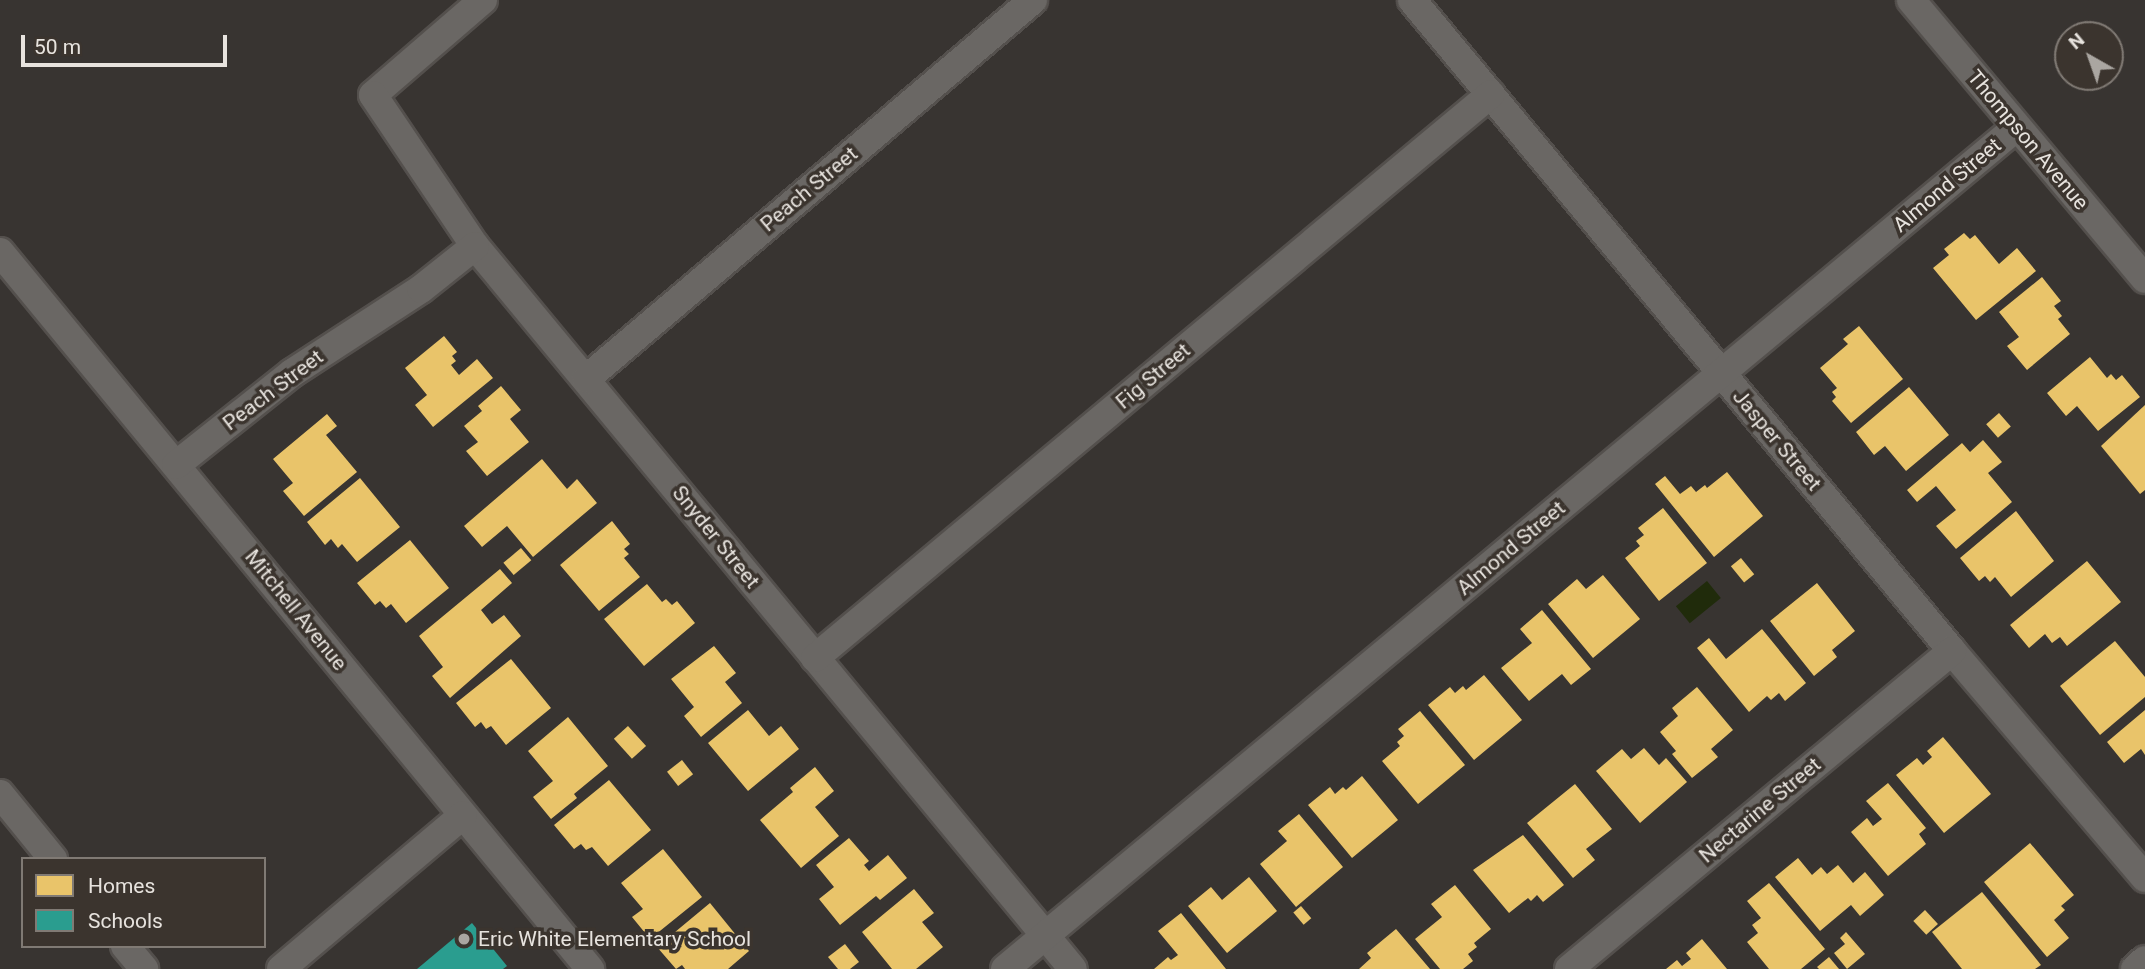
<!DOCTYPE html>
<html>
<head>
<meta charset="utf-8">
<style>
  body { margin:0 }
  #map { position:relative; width:2145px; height:969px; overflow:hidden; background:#383431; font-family:Roboto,sans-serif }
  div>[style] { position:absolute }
  .water>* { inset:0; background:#202b0b; transform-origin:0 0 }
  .homes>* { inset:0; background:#e9c46a; transform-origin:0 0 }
  .schools>* { inset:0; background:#2a9d8f }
  .roads { filter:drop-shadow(2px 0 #54504d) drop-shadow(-2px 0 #54504d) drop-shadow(0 2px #54504d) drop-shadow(0 -2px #54504d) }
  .street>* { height:28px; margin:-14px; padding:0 14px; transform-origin:14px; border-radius:14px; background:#6a6764 }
  .dots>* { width:19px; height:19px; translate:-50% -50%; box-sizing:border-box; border:4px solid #3b342e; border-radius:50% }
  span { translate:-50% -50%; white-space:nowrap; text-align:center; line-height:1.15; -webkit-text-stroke:7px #3b342e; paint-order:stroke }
  .street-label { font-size:21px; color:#e7e3de }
  .poi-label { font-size:21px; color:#e7e3de }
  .left { translate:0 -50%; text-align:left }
  .legend { position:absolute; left:21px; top:857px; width:245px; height:91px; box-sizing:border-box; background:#3b342e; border:2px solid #807a74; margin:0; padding:9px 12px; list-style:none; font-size:21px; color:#e7e3de }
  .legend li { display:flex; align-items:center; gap:14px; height:35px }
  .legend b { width:35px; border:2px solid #807a74 }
  .north { position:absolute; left:2054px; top:21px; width:70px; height:70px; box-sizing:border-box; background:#3b342e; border:2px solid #807a74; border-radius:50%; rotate:320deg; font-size:19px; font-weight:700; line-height:28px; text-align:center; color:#e7e3de }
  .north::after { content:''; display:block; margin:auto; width:24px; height:32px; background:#aaa6a1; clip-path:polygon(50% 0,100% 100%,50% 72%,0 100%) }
  .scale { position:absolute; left:21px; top:35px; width:206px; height:32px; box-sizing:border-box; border:4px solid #e7e3de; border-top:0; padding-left:9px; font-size:21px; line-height:24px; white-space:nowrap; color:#e7e3de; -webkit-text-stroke:5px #3b342e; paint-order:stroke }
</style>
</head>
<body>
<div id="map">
  <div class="water">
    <i style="left:1707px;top:581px;width:22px;height:40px;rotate:51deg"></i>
  </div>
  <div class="homes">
    <i style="clip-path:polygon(1964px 233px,1970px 239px,1975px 235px,1999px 264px,2017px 248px,2036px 271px,1976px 320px,1933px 268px,1949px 255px,1944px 249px)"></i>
    <i style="clip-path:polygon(2042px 277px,2061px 301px,2054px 306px,2062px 316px,2058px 319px,2070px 334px,2027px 370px,2007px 346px,2019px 337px,1999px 312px)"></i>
    <i style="clip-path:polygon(1859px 326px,1903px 379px,1851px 423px,1832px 401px,1836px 397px,1832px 392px,1837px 388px,1820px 368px,1848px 344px,1843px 339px)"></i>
    <i style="clip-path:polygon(444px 336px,457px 352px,452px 356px,456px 361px,451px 365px,459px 375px,477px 359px,493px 378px,433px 427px,415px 405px,427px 395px,405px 368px)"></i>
    <i style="clip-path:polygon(2090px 357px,2107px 378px,2111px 374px,2116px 380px,2122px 375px,2140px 397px,2098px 431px,2077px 406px,2066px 416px,2047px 393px)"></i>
    <i style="clip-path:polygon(501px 386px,521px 410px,510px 419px,529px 442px,487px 476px,466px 451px,478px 442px,464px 426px,482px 411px,478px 406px)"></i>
    <i style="clip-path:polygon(1909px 387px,1949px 435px,1906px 471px,1885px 446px,1874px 455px,1856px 432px)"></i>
    <i style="clip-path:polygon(2145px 405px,2145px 490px,2140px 494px,2101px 446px)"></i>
    <i style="left:1999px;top:413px;width:18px;height:17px;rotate:49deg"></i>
    <i style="clip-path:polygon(327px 414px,337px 426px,326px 435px,357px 472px,304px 516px,283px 491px,293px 483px,273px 459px)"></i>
    <i style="clip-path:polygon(1983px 440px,2002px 462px,1988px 473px,2012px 502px,1956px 549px,1936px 526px,1956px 510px,1936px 486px,1917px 502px,1907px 490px,1962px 443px,1970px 452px)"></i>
    <i style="clip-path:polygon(542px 459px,567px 489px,577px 479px,597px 503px,533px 557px,507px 526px,482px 547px,464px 526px)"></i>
    <i style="clip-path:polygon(1727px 472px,1763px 516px,1714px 557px,1655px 484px,1665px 476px,1680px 494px,1691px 486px,1696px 492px,1705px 485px,1707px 488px)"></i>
    <i style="clip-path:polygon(360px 478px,400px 527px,357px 562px,342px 544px,338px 548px,331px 539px,325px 545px,307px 522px)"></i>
    <i style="clip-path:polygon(1663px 508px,1707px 563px,1659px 601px,1625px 558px,1640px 546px,1636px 541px,1644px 535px,1638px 528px)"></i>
    <i style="clip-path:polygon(2016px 511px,2054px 561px,2011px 597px,1995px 577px,1990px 582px,1985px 576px,1979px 581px,1960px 558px)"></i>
    <i style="clip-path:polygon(612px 521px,630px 544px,624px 549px,629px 554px,624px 558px,640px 577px,599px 611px,560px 565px)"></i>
    <i style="clip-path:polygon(410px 540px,449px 588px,406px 623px,391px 604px,386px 608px,380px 601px,375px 605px,357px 583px)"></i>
    <i style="left:521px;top:548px;width:16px;height:23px;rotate:50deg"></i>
    <i style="left:1741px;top:558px;width:21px;height:13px;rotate:51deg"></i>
    <i style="clip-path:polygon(2087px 561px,2121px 602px,2067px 646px,2060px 637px,2052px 643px,2045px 634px,2029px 648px,2010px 625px)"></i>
    <i style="clip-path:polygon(500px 569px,512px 583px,481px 610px,492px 624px,504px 615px,521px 636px,450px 698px,432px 676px,443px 667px,419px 636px)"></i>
    <i style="clip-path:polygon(1603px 575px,1640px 619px,1593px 658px,1548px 604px,1577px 579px,1586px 589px)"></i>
    <i style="clip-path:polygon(1817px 583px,1855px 631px,1832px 650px,1837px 657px,1814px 676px,1770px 621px)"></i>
    <i style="clip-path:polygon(647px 584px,662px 602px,666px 599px,672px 605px,677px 601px,695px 623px,644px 666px,604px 619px)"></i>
    <i style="clip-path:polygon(1542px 610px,1591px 669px,1571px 685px,1562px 674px,1529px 701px,1501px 668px,1532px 643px,1520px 629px)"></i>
    <i style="clip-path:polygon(1762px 629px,1806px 683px,1785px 701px,1779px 693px,1771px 700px,1767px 696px,1749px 712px,1697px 648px,1709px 638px,1726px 659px)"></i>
    <i style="clip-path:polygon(2115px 641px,2145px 677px,2145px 697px,2100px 735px,2060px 686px)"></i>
    <i style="clip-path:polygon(714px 646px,736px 673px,725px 682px,742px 703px,701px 737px,684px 716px,694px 707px,671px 679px)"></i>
    <i style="clip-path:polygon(511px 659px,551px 708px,506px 745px,491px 726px,486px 729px,481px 722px,475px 727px,456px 703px)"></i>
    <i style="clip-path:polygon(1484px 675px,1522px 720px,1474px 760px,1428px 705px,1450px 687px,1455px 693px,1463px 686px,1466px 690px)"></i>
    <i style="clip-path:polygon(1697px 687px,1733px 730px,1711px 749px,1718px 757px,1692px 778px,1672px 754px,1676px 751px,1660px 732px,1678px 716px,1672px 708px)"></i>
    <i style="clip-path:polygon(748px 710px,769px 736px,781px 726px,799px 749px,748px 791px,708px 743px)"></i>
    <i style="clip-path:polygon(2145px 710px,2145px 755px,2141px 749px,2124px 763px,2107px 742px)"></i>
    <i style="clip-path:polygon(1420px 711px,1465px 765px,1418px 804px,1382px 761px,1400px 746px,1397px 742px,1404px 736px,1398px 729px)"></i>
    <i style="clip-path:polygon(568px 717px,608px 766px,574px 794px,577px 798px,551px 819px,533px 797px,553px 781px,528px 751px)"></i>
    <i style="left:628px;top:726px;width:27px;height:19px;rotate:48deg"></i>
    <i style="clip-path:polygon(1943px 737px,1991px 794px,1944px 833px,1896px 775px,1917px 758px,1923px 765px,1932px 757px,1927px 751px)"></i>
    <i style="clip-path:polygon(1644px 748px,1659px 765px,1666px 758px,1687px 782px,1640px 823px,1596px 771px,1622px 749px,1631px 759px)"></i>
    <i style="left:682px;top:760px;width:18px;height:19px;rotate:52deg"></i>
    <i style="clip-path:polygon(815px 767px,834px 791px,815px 807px,839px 836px,801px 868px,760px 820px,793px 792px,790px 788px)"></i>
    <i style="clip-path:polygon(1362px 776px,1398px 820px,1352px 858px,1308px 805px,1330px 787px,1335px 794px,1343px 787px,1346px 790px)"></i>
    <i style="clip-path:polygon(609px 780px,651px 830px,608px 866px,592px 847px,586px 850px,581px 844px,574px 849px,554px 825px)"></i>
    <i style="clip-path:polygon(1888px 783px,1926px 828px,1919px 834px,1926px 844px,1888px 876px,1851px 832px,1867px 818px,1873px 826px,1882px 819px,1866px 801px)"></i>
    <i style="clip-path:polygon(1575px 784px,1612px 829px,1586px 849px,1595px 860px,1573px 878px,1527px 823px)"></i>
    <i style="clip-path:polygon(1299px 814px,1343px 867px,1296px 907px,1260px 864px,1287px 841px,1278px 831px)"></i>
    <i style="clip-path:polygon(1523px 835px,1564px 885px,1543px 902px,1537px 895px,1531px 901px,1528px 898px,1509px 913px,1473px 870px)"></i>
    <i style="clip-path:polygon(849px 838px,869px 861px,864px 865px,869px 871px,888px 855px,907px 878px,880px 900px,876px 896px,840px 925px,819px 899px,834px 887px,816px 865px)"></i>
    <i style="clip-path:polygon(2030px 843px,2074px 895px,2061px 906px,2065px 910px,2054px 920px,2069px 938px,2047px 957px,1984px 882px)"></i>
    <i style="clip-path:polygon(663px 849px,702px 897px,650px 939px,632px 917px,643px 909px,621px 883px)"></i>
    <i style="clip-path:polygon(1798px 858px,1812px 875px,1821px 867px,1827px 874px,1838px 865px,1853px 883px,1865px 872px,1884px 895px,1860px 916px,1851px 905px,1820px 931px,1775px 877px)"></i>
    <i style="clip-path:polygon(1249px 877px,1277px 911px,1227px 953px,1188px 906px,1211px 887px,1222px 900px)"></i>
    <i style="clip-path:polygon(1769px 883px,1825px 949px,1801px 969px,1769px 969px,1747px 942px,1758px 933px,1752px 925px,1761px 918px,1747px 901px)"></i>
    <i style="clip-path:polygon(1455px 885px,1491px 929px,1474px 943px,1477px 947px,1468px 954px,1473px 961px,1463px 969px,1440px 969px,1415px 939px,1442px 917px,1431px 904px)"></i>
    <i style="clip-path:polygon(914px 889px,934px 913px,922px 922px,943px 947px,916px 969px,892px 969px,862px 932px)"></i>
    <i style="clip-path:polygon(1982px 892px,2041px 965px,2035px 969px,1962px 969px,1932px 932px)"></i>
    <i style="clip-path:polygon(710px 903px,749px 951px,728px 969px,685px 969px,682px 965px,676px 969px,657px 947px)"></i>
    <i style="left:1301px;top:906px;width:16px;height:10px;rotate:50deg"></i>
    <i style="left:1925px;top:910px;width:19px;height:16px;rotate:47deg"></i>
    <i style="clip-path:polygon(1181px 913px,1226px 969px,1154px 969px,1168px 957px,1171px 960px,1178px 955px,1158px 931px)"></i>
    <i style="clip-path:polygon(1396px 929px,1430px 969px,1359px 969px,1371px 958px,1367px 953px)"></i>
    <i style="clip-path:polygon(1846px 932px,1865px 954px,1847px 969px,1834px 953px,1845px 944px,1840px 938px)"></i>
    <i style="clip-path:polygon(1702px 939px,1727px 969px,1666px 969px,1677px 960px,1682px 966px,1691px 959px,1686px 953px)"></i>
    <i style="clip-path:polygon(845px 944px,859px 962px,850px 969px,838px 969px,828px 957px)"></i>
    <i style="clip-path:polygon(1829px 957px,1839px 969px,1819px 969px,1817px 967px)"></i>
  </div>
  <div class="schools">
    <i style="clip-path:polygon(472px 923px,507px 966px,503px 969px,417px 969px)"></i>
  </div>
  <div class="roads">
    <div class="street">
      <i style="left:483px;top:0;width:145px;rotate:139.2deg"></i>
      <i style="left:373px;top:95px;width:182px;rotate:56deg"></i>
      <i style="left:475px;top:246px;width:938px;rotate:50.41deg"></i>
      <i style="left:1412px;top:0;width:846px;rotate:50.32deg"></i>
      <i style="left:1952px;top:651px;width:298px;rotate:49.6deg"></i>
      <i style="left:1911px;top:0;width:364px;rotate:50deg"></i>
      <i style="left:0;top:252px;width:929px;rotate:50.55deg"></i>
      <i style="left:586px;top:379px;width:586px;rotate:-40.29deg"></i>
      <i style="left:176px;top:465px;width:148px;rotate:-38.4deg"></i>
      <i style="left:292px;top:373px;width:154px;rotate:-33.1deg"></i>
      <i style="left:421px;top:289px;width:69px;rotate:-38.5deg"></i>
      <i style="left:815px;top:658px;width:880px;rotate:-39.84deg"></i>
      <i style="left:0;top:794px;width:84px;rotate:50.8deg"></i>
      <i style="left:125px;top:946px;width:30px;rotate:50deg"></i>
      <i style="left:281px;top:969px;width:238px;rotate:-40.2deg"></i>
      <i style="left:1005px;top:969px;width:1316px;rotate:-39.76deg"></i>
      <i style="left:1569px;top:969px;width:498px;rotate:-39.7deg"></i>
      <i style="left:2135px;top:969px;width:13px;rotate:-42deg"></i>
    </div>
  </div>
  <div class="dots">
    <i style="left:464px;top:939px;background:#aaa6a1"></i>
  </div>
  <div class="street-label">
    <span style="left:2028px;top:140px;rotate:50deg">Thompson Avenue</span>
    <span style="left:1947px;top:185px;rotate:-40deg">Almond Street</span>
    <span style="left:809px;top:189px;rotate:-40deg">Peach Street</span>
    <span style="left:1153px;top:376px;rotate:-40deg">Fig Street</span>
    <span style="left:273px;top:390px;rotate:-37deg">Peach Street</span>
    <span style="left:1777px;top:440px;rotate:50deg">Jasper Street</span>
    <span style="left:716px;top:537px;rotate:51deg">Snyder Street</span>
    <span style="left:1511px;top:548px;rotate:-40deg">Almond Street</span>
    <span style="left:296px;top:610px;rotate:51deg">Mitchell Avenue</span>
    <span style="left:1760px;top:810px;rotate:-40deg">Nectarine Street</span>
  </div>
  <div class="poi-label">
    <span class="left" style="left:478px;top:939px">Eric White Elementary School</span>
  </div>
  <ul class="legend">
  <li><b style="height:19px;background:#e9c46a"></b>Homes</li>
  <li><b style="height:19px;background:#2a9d8f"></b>Schools</li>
  </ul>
  <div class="north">N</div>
  <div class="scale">50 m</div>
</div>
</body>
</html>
